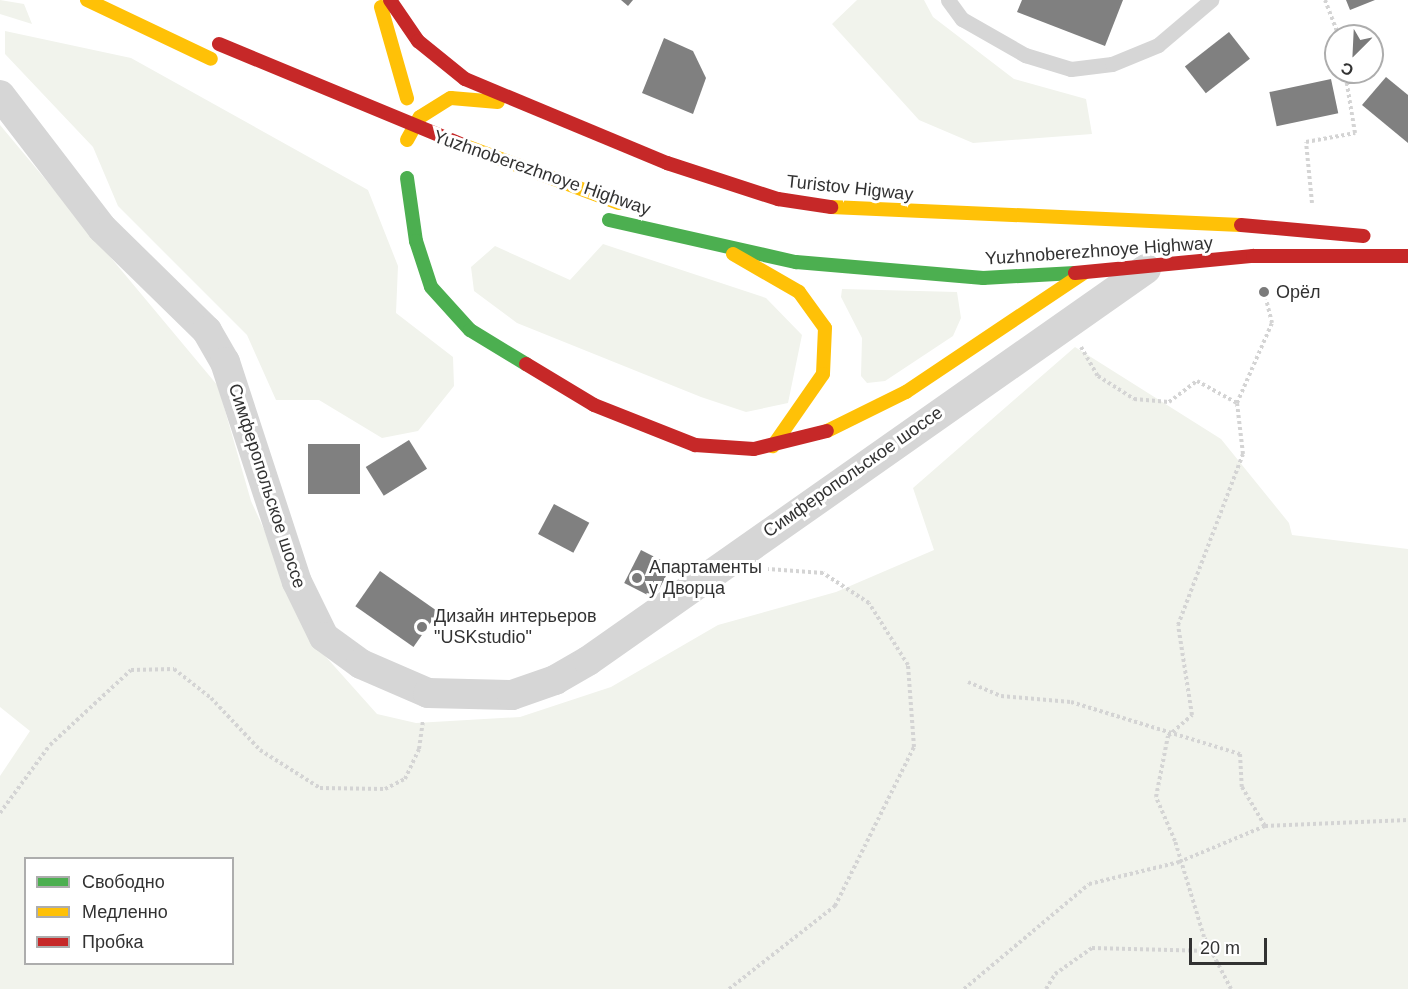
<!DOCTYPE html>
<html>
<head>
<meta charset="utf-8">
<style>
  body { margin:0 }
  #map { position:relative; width:1408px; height:989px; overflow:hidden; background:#fff; font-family:Helvetica,sans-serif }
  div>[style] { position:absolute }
  .green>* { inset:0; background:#f1f3ec }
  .building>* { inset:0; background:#808080; transform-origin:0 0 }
  .path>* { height:4px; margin-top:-2px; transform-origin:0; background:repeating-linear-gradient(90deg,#d4d4d4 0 3px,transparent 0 6px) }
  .lane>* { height:15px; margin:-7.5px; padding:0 7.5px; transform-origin:7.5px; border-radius:7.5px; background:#d6d6d6 }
  .street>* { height:30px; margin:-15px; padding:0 15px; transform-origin:15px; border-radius:15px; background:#d6d6d6 }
  .fast>* { height:14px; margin:-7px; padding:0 7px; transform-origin:7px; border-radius:7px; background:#4caf50 }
  .slow>* { height:14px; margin:-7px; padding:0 7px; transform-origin:7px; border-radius:7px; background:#ffc107 }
  .jam>* { height:14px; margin:-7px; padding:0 7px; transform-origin:7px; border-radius:7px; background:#c62828 }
  .slow-bridge>* { height:14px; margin:-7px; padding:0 7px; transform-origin:7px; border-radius:7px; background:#ffc107 }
  .jam-bridge>* { height:14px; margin:-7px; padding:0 7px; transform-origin:7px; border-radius:7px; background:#c62828 }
  .dots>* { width:16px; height:16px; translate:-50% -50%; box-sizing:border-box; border:3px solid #fff; border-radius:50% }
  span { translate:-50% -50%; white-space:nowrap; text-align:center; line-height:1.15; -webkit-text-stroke:6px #fff; paint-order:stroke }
  .street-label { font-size:18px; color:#323232 }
  .poi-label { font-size:18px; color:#323232 }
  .left { translate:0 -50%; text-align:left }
  .legend { position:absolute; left:24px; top:857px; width:210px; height:108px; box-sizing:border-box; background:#fff; border:2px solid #adadad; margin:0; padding:8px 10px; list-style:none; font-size:18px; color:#323232 }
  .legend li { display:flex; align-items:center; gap:12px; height:30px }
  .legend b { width:30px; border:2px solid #adadad }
  .north { position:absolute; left:1324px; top:24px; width:60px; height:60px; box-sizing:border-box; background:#fff; border:2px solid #adadad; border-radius:50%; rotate:204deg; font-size:16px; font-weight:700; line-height:24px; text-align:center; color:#323232 }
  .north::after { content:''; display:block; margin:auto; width:21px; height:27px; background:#7a7a7a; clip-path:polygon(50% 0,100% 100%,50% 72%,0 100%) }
  .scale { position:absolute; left:1189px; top:938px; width:78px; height:27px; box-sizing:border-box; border:3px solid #323232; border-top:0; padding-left:8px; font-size:18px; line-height:21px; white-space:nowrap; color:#323232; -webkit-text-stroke:4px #fff; paint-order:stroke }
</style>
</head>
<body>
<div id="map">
  <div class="green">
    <i style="clip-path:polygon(0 0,24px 4px,32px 24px,0 14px)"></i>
    <i style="clip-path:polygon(857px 0,924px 0,933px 17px,1014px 79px,1086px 99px,1092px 134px,973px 143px,919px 120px,832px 24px)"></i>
    <i style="clip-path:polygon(5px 31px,131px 58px,368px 190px,398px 266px,396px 313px,453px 357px,454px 386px,418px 431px,382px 438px,319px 400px,276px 400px,247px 335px,118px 206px,93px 147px,5px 54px)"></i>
    <i style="clip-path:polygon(evenodd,0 125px,218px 386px,251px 501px,318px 648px,377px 714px,416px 723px,520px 717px,611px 687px,718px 625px,836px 592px,934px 550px,913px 488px,1075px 347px,1221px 439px,1289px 523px,1292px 535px,1408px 549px,1408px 989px,0 989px,0 776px,30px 731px,0 707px,0 125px,26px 858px,232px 858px,232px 964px,26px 964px,26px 858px)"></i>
    <i style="clip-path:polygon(603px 244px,766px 298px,802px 335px,788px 403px,746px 412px,701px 397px,517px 323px,474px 291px,471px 267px,495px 246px,570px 280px)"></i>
    <i style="clip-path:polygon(842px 289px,957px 292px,961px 318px,953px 336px,885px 381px,867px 383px,861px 376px,862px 338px,841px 297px)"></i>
  </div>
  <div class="building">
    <i style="clip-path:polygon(621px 0,633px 0,628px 6px)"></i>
    <i style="clip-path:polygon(1022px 0,1123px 0,1105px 46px,1017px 12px)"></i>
    <i style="clip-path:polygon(1346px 0,1375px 0,1350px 10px)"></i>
    <i style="left:1229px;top:32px;width:34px;height:56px;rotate:52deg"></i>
    <i style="clip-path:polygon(664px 38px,693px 51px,706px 78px,693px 114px,642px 93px)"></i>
    <i style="clip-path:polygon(1386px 77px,1408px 95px,1408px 143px,1362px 105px)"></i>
    <i style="left:1331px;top:79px;width:35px;height:63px;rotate:78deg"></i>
    <i style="left:409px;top:440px;width:34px;height:51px;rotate:58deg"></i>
    <i style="left:308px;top:444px;width:52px;height:50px"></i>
    <i style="left:554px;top:504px;width:40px;height:34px;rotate:28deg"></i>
    <i style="left:641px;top:550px;width:34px;height:37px;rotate:27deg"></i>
    <i style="left:380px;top:571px;width:71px;height:43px;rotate:35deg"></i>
  </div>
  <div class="path">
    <i style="left:1325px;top:0;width:39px;rotate:69deg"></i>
    <i style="left:1312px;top:203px;width:61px;rotate:-95.6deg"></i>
    <i style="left:1306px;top:142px;width:50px;rotate:-10.4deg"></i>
    <i style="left:1355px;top:133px;width:62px;rotate:-99.3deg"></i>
    <i style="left:1081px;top:347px;width:34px;rotate:60deg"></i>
    <i style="left:1098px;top:376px;width:43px;rotate:32.6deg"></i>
    <i style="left:1134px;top:399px;width:35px;rotate:5deg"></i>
    <i style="left:1169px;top:402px;width:35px;rotate:-37deg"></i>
    <i style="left:1197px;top:381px;width:46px;rotate:28.8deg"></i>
    <i style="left:968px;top:682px;width:36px;rotate:23deg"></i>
    <i style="left:1001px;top:696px;width:70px;rotate:4.9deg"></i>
    <i style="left:1071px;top:702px;width:177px;rotate:17.1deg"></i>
    <i style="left:1240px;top:754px;width:33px;rotate:87deg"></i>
    <i style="left:1242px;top:787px;width:45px;rotate:59.5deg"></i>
    <i style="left:0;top:813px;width:84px;rotate:-53.7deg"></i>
    <i style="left:50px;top:745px;width:110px;rotate:-42.8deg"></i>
    <i style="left:131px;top:670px;width:43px;rotate:-1.3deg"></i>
    <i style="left:174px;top:669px;width:47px;rotate:38.1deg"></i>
    <i style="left:211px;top:698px;width:71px;rotate:46.7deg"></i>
    <i style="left:260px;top:750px;width:71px;rotate:32.3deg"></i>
    <i style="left:320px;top:788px;width:65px;rotate:0.9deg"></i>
    <i style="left:385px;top:789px;width:22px;rotate:-27deg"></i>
    <i style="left:405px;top:779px;width:33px;rotate:-65deg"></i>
    <i style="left:419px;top:749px;width:29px;rotate:-82deg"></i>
    <i style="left:729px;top:989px;width:135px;rotate:-38.1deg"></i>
    <i style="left:835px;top:906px;width:178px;rotate:-63.6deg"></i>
    <i style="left:914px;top:747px;width:82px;rotate:-94.2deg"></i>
    <i style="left:908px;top:665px;width:73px;rotate:-122.2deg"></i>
    <i style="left:869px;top:603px;width:55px;rotate:-146.9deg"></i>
    <i style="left:823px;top:573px;width:55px;rotate:-175.8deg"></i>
    <i style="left:964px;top:989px;width:163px;rotate:-40deg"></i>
    <i style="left:1089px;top:884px;width:93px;rotate:-13.7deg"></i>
    <i style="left:1179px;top:862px;width:93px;rotate:-22.7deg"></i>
    <i style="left:1265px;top:826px;width:143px;rotate:-2.4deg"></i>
    <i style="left:1046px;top:989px;width:17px;rotate:-59deg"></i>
    <i style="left:1055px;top:974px;width:45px;rotate:-35.1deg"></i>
    <i style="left:1092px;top:948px;width:118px;rotate:1.5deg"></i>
    <i style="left:1231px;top:989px;width:59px;rotate:-117.4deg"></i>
    <i style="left:1204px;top:937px;width:100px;rotate:-106.8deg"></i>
    <i style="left:1175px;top:841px;width:48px;rotate:-113.4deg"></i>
    <i style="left:1156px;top:797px;width:62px;rotate:-78.9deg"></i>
    <i style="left:1168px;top:736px;width:32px;rotate:-41deg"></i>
    <i style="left:1192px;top:715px;width:91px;rotate:-98.8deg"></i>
    <i style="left:1178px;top:625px;width:183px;rotate:-69.2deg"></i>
    <i style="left:1243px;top:454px;width:51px;rotate:-96.7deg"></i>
    <i style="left:1237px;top:403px;width:87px;rotate:-66.4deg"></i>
    <i style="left:1272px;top:323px;width:32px;rotate:-104deg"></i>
  </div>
  <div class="lane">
    <i style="left:948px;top:0;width:24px;rotate:54deg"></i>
    <i style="left:962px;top:19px;width:73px;rotate:29.7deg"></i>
    <i style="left:1025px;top:55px;width:48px;rotate:16.9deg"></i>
    <i style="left:1071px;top:69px;width:41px;rotate:-7deg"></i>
    <i style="left:1112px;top:64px;width:50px;rotate:-22.4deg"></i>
    <i style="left:1158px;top:45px;width:70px;rotate:-40.3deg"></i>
  </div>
  <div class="street">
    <i style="left:0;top:95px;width:168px;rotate:52.5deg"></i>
    <i style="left:102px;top:228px;width:147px;rotate:44.4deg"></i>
    <i style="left:207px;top:331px;width:36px;rotate:60deg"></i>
    <i style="left:225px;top:362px;width:231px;rotate:71.9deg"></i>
    <i style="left:297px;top:582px;width:61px;rotate:63.9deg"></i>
    <i style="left:324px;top:637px;width:46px;rotate:36.1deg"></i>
    <i style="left:361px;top:664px;width:73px;rotate:23.4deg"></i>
    <i style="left:428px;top:693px;width:84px;rotate:1.4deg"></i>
    <i style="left:512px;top:695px;width:46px;rotate:-19.2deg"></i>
    <i style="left:555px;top:680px;width:38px;rotate:-30deg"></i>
    <i style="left:588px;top:661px;width:682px;rotate:-35.09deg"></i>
  </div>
  <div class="fast">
    <i style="left:407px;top:178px;width:64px;rotate:81.9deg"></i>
    <i style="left:416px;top:241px;width:48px;rotate:71.9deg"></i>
    <i style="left:431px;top:287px;width:58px;rotate:47.8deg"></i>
    <i style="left:470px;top:330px;width:66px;rotate:31.3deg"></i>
    <i style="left:609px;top:220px;width:192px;rotate:12.7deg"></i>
    <i style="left:796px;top:262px;width:188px;rotate:4.9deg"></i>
    <i style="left:983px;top:278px;width:92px;rotate:-3.1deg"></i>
  </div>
  <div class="slow">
    <i style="left:87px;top:0;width:137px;rotate:25.4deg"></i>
    <i style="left:381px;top:7px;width:95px;rotate:74.1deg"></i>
    <i style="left:407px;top:140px;width:26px;rotate:-61deg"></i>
    <i style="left:420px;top:117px;width:36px;rotate:-32deg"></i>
    <i style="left:451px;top:98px;width:47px;rotate:4.9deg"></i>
    <i style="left:831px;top:207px;width:410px;rotate:2.5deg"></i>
    <i style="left:733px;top:254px;width:76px;rotate:29.9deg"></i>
    <i style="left:799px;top:292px;width:44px;rotate:54.2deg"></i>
    <i style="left:825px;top:328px;width:46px;rotate:92.5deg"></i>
    <i style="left:823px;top:374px;width:88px;rotate:124.8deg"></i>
    <i style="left:827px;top:431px;width:88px;rotate:-26.3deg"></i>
    <i style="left:906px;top:392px;width:214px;rotate:-33.8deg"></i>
  </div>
  <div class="jam">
    <i style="left:390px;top:0;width:50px;rotate:55.7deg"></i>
    <i style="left:418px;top:41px;width:60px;rotate:39deg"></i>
    <i style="left:465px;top:79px;width:219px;rotate:22.6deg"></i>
    <i style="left:667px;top:163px;width:117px;rotate:18deg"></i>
    <i style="left:778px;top:199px;width:54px;rotate:8.6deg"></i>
    <i style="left:1241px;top:225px;width:123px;rotate:5.1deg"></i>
    <i style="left:1075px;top:273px;width:179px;rotate:-5.5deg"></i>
    <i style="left:1253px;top:256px;width:155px"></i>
    <i style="left:526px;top:364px;width:79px;rotate:31.1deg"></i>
    <i style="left:594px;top:405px;width:109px;rotate:21.6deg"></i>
    <i style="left:695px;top:445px;width:59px;rotate:3.9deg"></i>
    <i style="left:754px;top:449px;width:75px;rotate:-13.9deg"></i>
  </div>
  <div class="slow-bridge">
    <i style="left:463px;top:145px;width:166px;rotate:20.4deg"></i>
  </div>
  <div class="jam-bridge">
    <i style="left:219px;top:44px;width:264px;rotate:22.5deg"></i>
  </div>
  <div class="dots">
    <i style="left:1264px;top:292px;background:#7a7a7a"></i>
    <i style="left:637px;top:578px;background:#7a7a7a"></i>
    <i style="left:422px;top:627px;background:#7a7a7a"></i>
  </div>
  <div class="street-label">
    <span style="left:542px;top:173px;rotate:19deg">Yuzhnoberezhnoye Highway</span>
    <span style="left:850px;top:188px;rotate:6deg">Turistov Higway</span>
    <span style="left:1099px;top:251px;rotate:-4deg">Yuzhnoberezhnoye Highway</span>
    <span style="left:853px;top:472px;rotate:-35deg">Симферопольское шоссе</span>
    <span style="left:267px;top:486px;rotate:72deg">Симферопольское шоссе</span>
  </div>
  <div class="poi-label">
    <span class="left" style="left:1276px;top:292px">Орёл</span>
    <span class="left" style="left:649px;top:578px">Апартаменты<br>у Дворца</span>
    <span class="left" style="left:434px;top:627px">Дизайн интерьеров<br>"USKstudio"</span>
  </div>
  <ul class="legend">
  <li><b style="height:8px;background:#4caf50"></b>Свободно</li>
  <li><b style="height:8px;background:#ffc107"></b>Медленно</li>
  <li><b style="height:8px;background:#c62828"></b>Пробка</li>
  </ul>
  <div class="north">С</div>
  <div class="scale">20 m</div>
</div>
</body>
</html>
